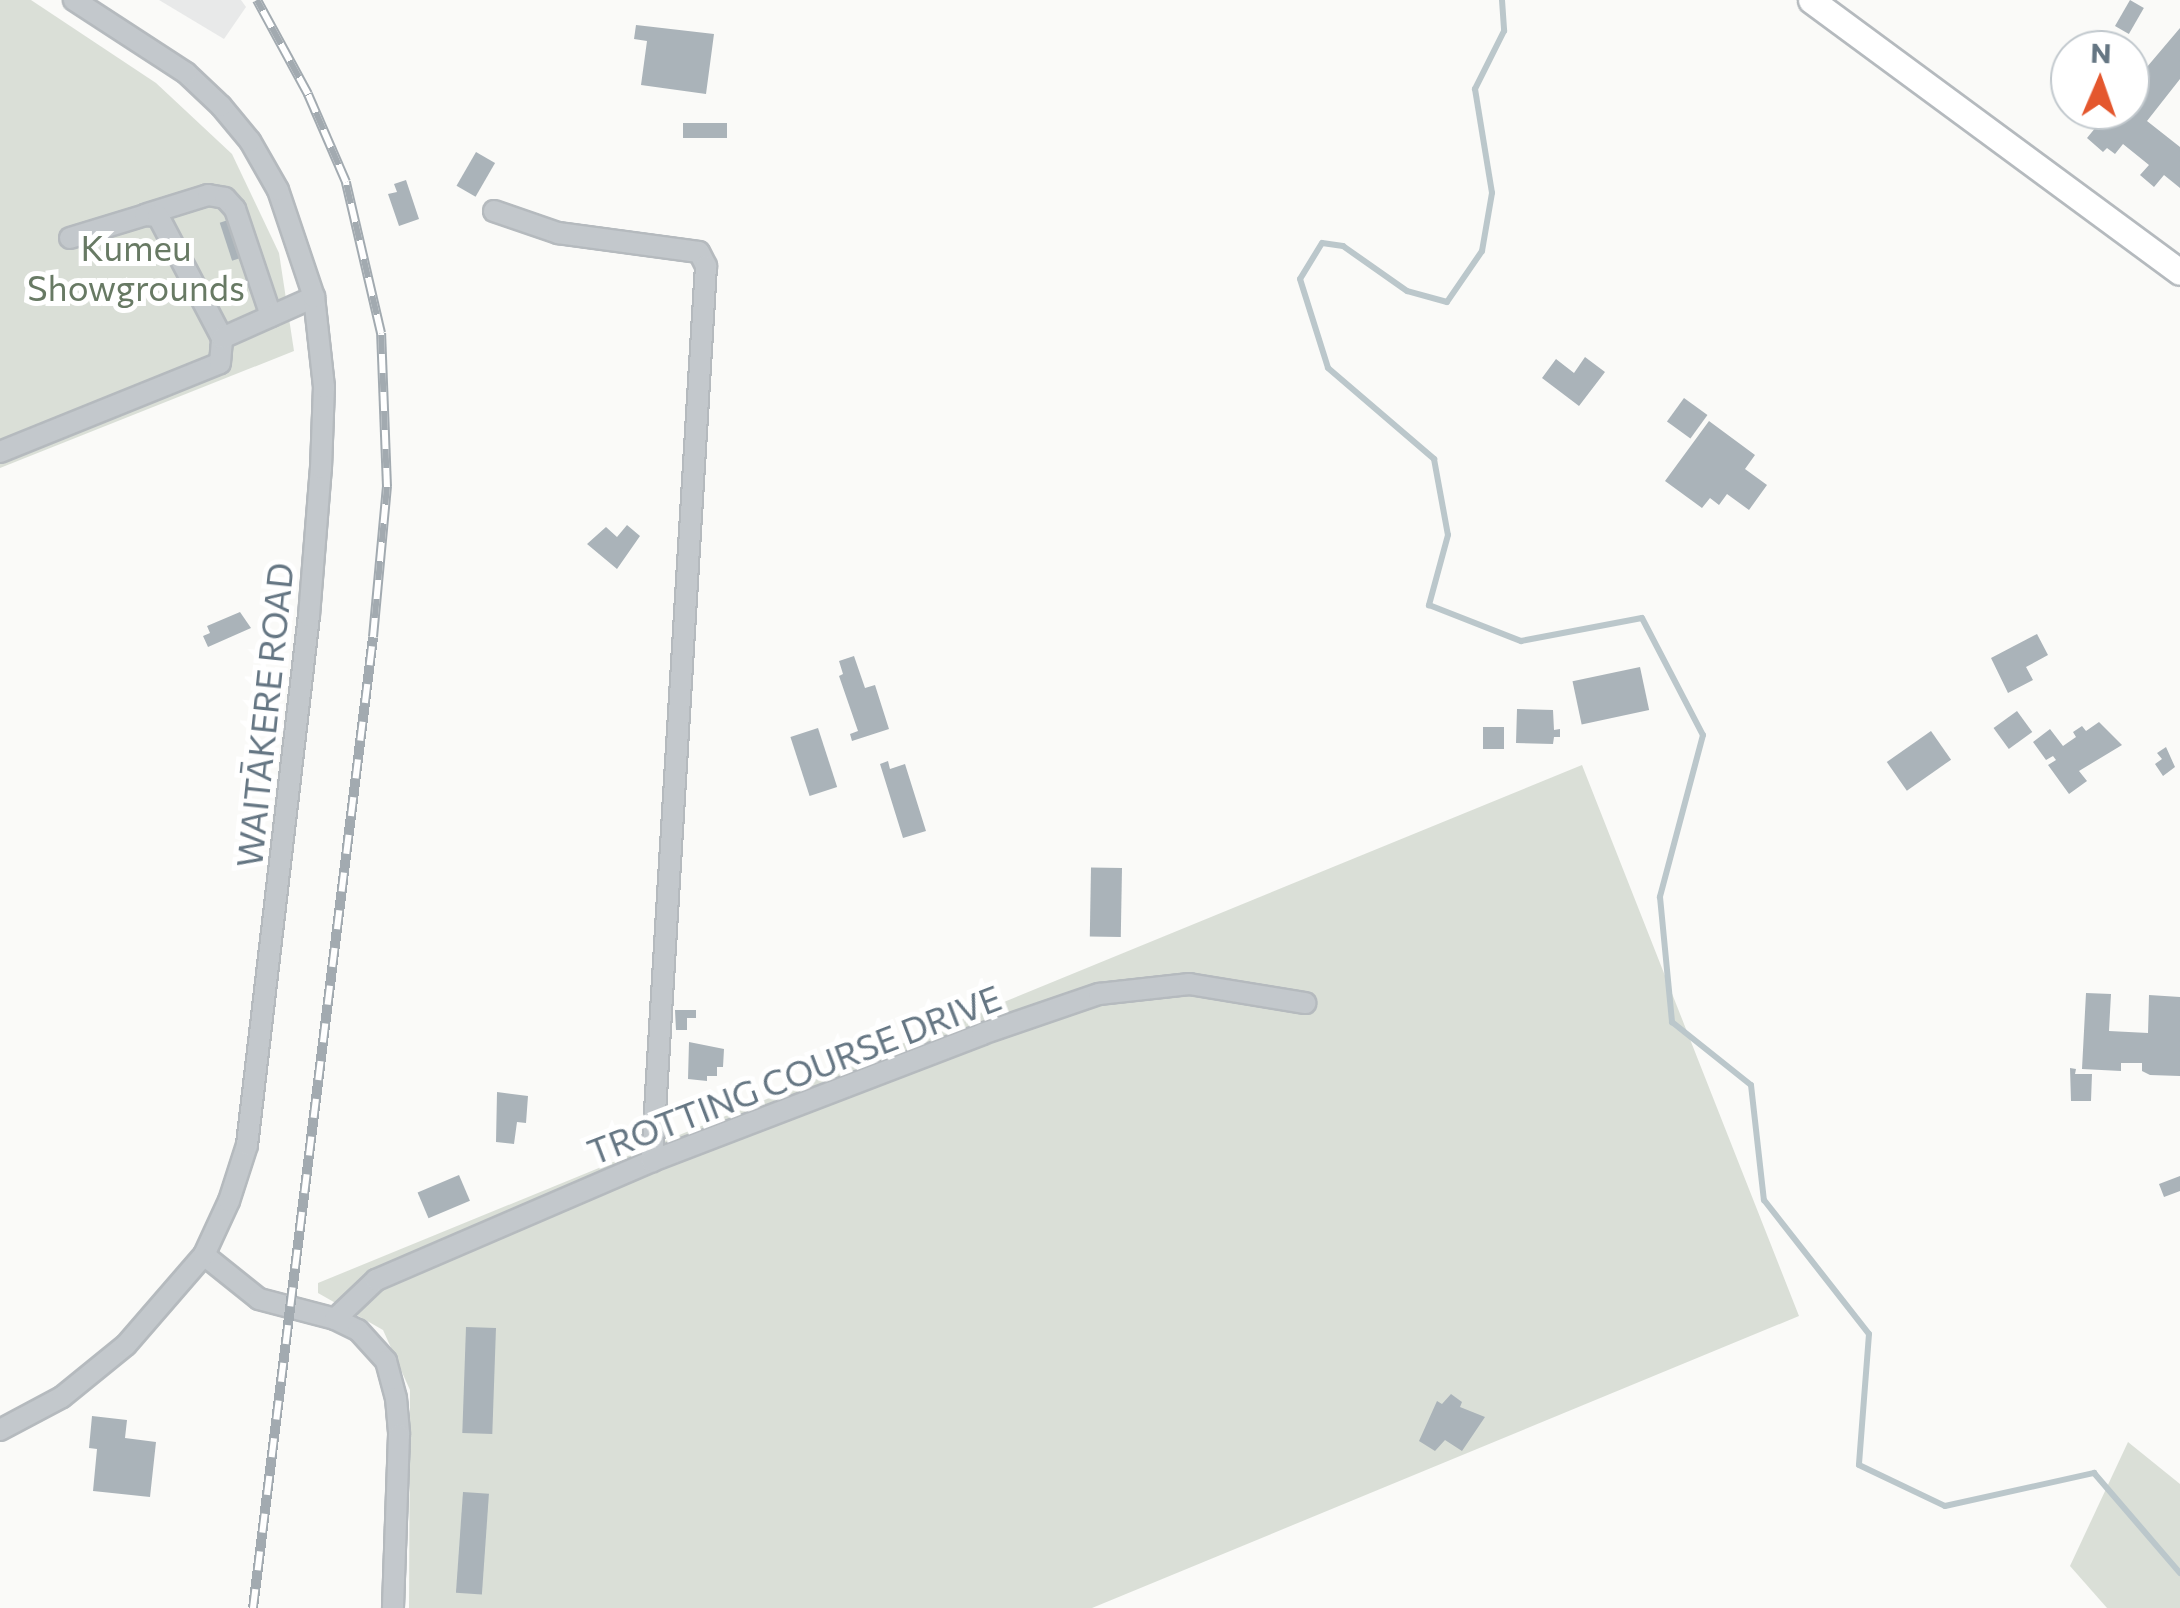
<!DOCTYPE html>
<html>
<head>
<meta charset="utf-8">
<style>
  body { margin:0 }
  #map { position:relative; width:2180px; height:1608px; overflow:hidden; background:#fafaf8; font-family:Commissioner,sans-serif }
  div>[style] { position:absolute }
  .built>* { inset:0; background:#e8e9e9 }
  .green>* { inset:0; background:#dadfd7 }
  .stream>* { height:6px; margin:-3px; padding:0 3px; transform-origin:3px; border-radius:3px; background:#bbc7cb }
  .building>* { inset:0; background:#aab3b9; transform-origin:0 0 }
  .roads { filter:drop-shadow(2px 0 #b5babe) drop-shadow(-2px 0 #b5babe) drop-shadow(0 2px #b5babe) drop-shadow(0 -2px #b5babe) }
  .minor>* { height:20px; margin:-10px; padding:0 10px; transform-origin:10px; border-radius:10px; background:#c3c8cc }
  .major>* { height:25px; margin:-12.5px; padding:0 12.5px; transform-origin:12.5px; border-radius:12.5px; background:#fff }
  .rail>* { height:10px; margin-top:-5px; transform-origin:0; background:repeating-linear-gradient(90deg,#fff 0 19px,#a2aab0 0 38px); box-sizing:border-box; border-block:2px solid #a2aab0 }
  span { translate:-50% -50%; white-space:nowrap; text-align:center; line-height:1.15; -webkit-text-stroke:10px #fff; paint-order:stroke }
  .park-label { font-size:35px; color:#687a64 }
  .street-label { font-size:35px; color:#657683 }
  .north { position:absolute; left:2050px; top:30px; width:100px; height:100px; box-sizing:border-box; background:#fff; border:2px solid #c1c8cd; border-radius:50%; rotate:2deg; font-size:28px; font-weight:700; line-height:40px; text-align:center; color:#657683 }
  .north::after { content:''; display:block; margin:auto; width:35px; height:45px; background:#e4572e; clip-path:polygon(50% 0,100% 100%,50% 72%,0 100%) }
</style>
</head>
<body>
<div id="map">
  <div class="built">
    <i style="clip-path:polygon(159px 0,241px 0,246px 7px,224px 39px)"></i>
  </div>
  <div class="green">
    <i style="clip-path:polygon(0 0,31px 0,156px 83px,232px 154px,279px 253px,294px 351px,0 468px)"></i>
    <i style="clip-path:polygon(1582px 765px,1799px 1316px,1092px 1608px,409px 1608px,410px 1390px,383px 1330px,318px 1293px,318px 1283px)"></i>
    <i style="clip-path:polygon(2128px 1442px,2180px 1484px,2180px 1608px,2107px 1608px,2070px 1566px)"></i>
  </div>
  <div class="stream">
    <i style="left:1502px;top:0;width:31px;rotate:86deg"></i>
    <i style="left:1504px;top:31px;width:65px;rotate:116.6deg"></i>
    <i style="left:1475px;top:89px;width:105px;rotate:80.7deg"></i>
    <i style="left:1492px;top:193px;width:59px;rotate:99.8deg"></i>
    <i style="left:1482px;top:251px;width:62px;rotate:124.5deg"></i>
    <i style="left:1447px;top:302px;width:41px;rotate:-164.6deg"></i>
    <i style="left:1407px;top:291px;width:78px;rotate:-144.9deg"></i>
    <i style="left:1343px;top:246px;width:21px;rotate:-172deg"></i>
    <i style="left:1322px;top:243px;width:42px;rotate:121.4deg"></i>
    <i style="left:1300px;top:279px;width:93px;rotate:72.5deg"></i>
    <i style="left:1328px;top:368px;width:140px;rotate:40.6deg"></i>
    <i style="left:1434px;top:459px;width:77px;rotate:79.6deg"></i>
    <i style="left:1448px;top:535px;width:73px;rotate:105.2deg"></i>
    <i style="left:1429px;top:605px;width:99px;rotate:21.4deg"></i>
    <i style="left:1521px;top:641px;width:123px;rotate:-10.8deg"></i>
    <i style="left:1642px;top:618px;width:132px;rotate:62.5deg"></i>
    <i style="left:1703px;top:735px;width:168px;rotate:104.9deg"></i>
    <i style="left:1660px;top:897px;width:126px;rotate:84.5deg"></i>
    <i style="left:1672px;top:1022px;width:101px;rotate:38.6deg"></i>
    <i style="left:1751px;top:1085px;width:116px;rotate:83.6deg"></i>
    <i style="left:1764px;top:1200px;width:170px;rotate:51.9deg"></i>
    <i style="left:1869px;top:1334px;width:131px;rotate:94.4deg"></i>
    <i style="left:1859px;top:1465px;width:95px;rotate:25.5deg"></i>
    <i style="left:1945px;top:1506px;width:153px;rotate:-12.5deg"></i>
    <i style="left:2094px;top:1473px;width:132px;rotate:49.3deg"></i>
  </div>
  <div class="building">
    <i style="left:2130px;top:0;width:16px;height:30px;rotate:30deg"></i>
    <i style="clip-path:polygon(636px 25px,714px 34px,706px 94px,641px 85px,647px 41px,634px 39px)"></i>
    <i style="clip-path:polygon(2180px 28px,2180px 79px,2147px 121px,2180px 147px,2180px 188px,2164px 175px,2154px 187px,2140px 175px,2149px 165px,2123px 144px,2115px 154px,2107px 148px,2103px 152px,2087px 138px,2110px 110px,2130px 110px,2130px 87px)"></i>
    <i style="left:683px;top:123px;width:44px;height:15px"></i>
    <i style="left:476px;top:152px;width:22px;height:39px;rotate:30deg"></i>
    <i style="clip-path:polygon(406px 180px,419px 219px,399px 226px,388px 194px,397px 192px,394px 184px)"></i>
    <i style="left:234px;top:218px;width:40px;height:15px;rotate:72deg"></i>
    <i style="clip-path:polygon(1585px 357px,1605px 372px,1579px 406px,1542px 378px,1556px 359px,1574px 373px)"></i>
    <i style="left:1684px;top:398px;width:29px;height:29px;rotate:36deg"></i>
    <i style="clip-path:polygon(1709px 421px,1755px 455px,1745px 469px,1767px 485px,1749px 510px,1727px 494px,1719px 505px,1710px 498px,1702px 508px,1665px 481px)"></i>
    <i style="clip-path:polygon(627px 525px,640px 536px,617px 569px,587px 544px,606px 527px,617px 537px)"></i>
    <i style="clip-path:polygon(240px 612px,251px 628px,208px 647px,203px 636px,210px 633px,207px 626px)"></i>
    <i style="clip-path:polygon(2037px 634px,2048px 655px,2026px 667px,2033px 680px,2008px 693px,1991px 658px)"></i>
    <i style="clip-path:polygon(854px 656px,865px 688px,875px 685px,889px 729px,852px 741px,850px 734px,858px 731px,839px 676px,843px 674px,839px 661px)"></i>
    <i style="left:1640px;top:667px;width:44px;height:69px;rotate:78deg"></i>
    <i style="clip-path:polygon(1517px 709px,1553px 710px,1554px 730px,1560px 729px,1560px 737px,1554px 737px,1553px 744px,1516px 743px)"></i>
    <i style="left:2017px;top:711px;width:26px;height:29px;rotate:54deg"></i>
    <i style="clip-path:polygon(2099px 722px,2122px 745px,2079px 771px,2087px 781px,2069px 794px,2048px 765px,2056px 760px,2053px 756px,2046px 760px,2033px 742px,2050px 729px,2063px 746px,2076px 737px,2073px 732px,2082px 726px,2086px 731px)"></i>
    <i style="left:1483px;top:727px;width:21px;height:22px"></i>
    <i style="left:818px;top:728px;width:62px;height:29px;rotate:72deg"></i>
    <i style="left:1931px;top:731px;width:35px;height:54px;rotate:55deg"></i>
    <i style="clip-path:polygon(2166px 747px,2175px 767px,2163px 776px,2155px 764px,2162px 759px,2157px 753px)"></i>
    <i style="clip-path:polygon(888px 761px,890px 769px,905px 764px,926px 831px,903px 838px,880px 764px)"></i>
    <i style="left:1122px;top:868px;width:69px;height:31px;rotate:91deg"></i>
    <i style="clip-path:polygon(2086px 993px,2111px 994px,2109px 1031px,2148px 1033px,2149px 995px,2180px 997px,2180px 1076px,2150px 1075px,2142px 1071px,2142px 1063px,2121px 1063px,2121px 1071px,2082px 1069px)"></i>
    <i style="clip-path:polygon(675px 1010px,696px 1010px,696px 1018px,687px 1018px,687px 1030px,676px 1030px)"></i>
    <i style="clip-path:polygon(689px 1042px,724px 1049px,723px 1067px,717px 1067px,717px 1076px,707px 1076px,707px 1081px,688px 1079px)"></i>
    <i style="clip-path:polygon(2070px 1068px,2076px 1069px,2075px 1074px,2092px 1074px,2091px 1101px,2071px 1101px)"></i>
    <i style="clip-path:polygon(497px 1092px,528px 1096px,526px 1123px,517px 1122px,514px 1144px,496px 1142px)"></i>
    <i style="left:459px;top:1175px;width:28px;height:45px;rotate:67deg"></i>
    <i style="clip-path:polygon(2180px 1176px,2180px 1191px,2164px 1197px,2159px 1184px)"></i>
    <i style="left:466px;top:1327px;width:30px;height:106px;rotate:2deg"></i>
    <i style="clip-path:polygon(1451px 1394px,1462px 1402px,1460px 1407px,1485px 1417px,1462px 1451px,1445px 1440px,1435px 1451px,1419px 1441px,1437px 1401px,1442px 1404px)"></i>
    <i style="clip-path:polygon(92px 1416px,127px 1420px,125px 1438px,156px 1442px,150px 1497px,93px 1491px,97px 1449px,89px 1448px)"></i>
    <i style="left:463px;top:1492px;width:26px;height:101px;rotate:4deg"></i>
  </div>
  <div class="roads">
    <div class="minor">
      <i style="left:494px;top:211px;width:68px;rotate:19deg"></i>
      <i style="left:558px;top:233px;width:142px;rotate:7.7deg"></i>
      <i style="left:699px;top:252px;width:16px;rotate:63deg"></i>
      <i style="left:706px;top:266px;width:897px;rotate:93.45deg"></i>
      <i style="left:147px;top:214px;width:64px;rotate:-17.3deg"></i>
      <i style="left:208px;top:195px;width:17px;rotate:10deg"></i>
      <i style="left:225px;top:198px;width:15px;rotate:48deg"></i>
      <i style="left:235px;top:209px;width:113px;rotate:71.4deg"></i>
      <i style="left:70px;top:238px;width:78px;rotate:-17deg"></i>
      <i style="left:145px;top:215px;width:13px;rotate:4deg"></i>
      <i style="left:158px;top:216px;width:138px;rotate:62.3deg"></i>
      <i style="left:0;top:452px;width:237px;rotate:-22deg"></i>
      <i style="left:220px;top:363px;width:25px;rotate:-85deg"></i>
      <i style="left:222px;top:338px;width:101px;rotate:-24deg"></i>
      <i style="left:204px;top:1255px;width:70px;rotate:38.7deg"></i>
      <i style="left:259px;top:1299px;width:79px;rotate:14.7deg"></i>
      <i style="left:335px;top:1319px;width:25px;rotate:26deg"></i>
      <i style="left:358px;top:1330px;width:42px;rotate:47.9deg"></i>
      <i style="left:386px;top:1361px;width:38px;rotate:75deg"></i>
      <i style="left:396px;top:1398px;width:37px;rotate:85deg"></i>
      <i style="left:399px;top:1435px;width:173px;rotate:92deg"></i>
      <i style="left:335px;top:1319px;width:57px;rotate:-43.6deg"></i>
      <i style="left:376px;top:1280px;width:301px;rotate:-23.3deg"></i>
      <i style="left:652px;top:1161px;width:354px;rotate:-21deg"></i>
      <i style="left:982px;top:1034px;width:124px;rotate:-18.9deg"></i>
      <i style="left:1099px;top:994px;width:91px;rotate:-6.3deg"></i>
      <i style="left:1189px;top:984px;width:118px;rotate:9.3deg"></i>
      <i style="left:0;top:1430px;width:70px;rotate:-28deg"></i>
      <i style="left:62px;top:1397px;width:82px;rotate:-39.1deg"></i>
      <i style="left:126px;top:1345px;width:119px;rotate:-49.1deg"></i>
      <i style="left:204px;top:1255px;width:60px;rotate:-65.2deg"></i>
      <i style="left:229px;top:1201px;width:59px;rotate:-72.2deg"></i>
      <i style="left:247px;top:1145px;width:533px;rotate:-83.32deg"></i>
      <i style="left:309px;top:616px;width:148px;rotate:-85.4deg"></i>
      <i style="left:321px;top:468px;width:81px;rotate:-87.9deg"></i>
      <i style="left:324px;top:387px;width:91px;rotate:-96.3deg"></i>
      <i style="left:314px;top:297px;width:113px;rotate:-108.6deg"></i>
      <i style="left:278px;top:190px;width:56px;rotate:-119.7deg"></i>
      <i style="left:250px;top:141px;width:45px;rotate:-129.6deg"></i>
      <i style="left:221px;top:106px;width:48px;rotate:-136.7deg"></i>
      <i style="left:186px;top:73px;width:134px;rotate:-146.9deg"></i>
    </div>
    <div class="major">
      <i style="left:1811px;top:0;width:458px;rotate:36.4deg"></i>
    </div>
  </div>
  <div class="rail">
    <i style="left:253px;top:1608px;width:978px;rotate:-82.95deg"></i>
    <i style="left:373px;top:637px;width:151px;rotate:-84.7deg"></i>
    <i style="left:387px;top:487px;width:154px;rotate:-92.2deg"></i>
    <i style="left:381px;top:333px;width:155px;rotate:-103.1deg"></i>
    <i style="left:346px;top:182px;width:96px;rotate:-113.4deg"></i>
    <i style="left:308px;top:94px;width:107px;rotate:-118.5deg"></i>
  </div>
  <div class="park-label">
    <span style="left:136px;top:267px">Kumeu<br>Showgrounds</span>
  </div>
  <div class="street-label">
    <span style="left:264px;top:715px;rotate:-84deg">WAITĀKERE ROAD</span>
    <span style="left:794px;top:1074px;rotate:-21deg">TROTTING COURSE DRIVE</span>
  </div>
  <div class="north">N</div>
</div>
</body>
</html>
